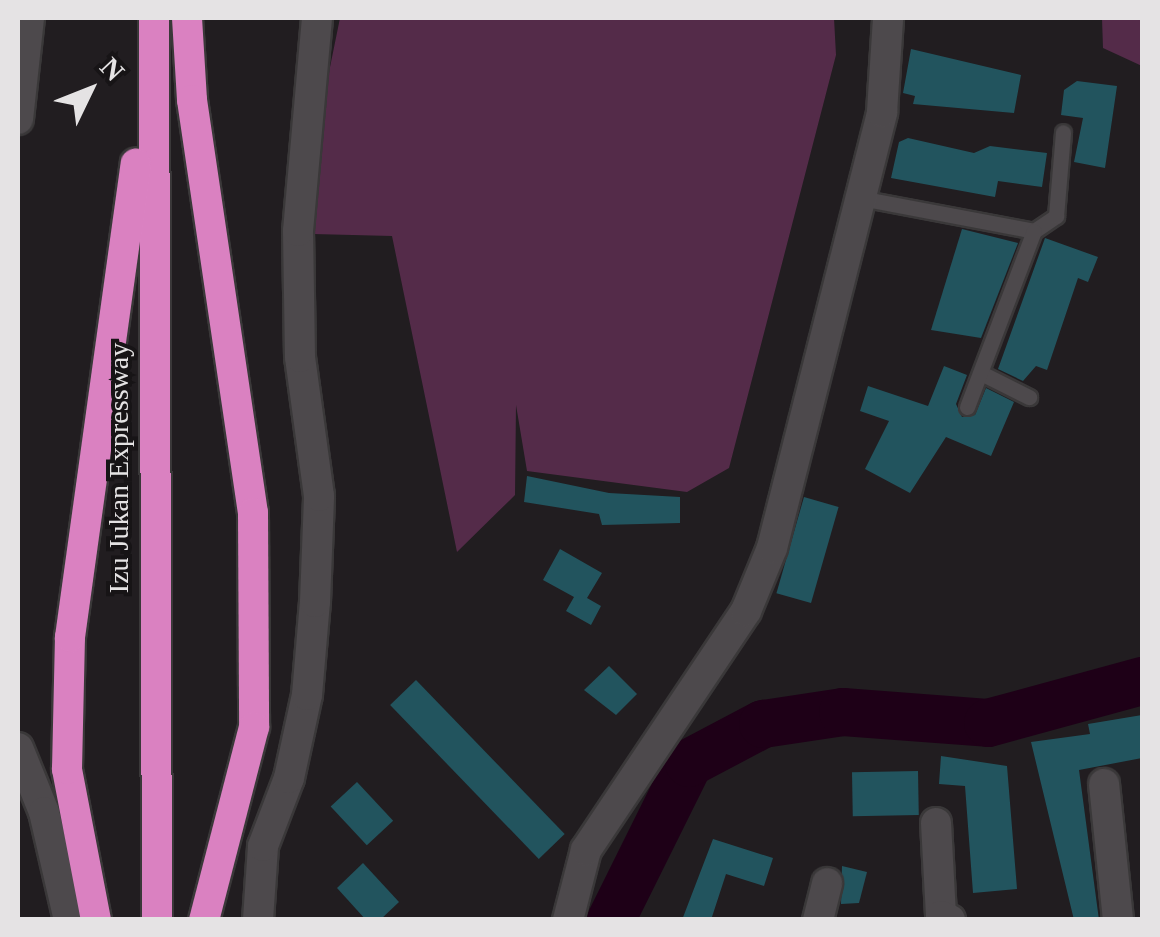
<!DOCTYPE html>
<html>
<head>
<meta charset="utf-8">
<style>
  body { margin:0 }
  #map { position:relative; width:1160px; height:937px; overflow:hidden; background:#211d20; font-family:"Times New Roman",serif }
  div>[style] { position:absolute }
  .green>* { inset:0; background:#542b49 }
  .river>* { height:48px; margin:-24px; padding:0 24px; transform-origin:24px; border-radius:24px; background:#1e0017 }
  .building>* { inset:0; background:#22545e; transform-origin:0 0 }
  .roads { filter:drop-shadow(2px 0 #3a3839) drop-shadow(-2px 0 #3a3839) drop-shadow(0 2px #3a3839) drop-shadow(0 -2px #3a3839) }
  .service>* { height:15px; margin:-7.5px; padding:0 7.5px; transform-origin:7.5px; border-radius:7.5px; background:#4d494c }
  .minor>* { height:30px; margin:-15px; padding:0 15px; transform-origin:15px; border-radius:15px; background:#4d494c }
  .motorway>* { height:30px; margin:-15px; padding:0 15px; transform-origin:15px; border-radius:15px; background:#da81c1 }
  span { translate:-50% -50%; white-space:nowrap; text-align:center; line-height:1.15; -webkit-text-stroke:8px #171416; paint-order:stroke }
  .street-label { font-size:28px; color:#e5e3e4 }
  .frame { position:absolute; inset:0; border:20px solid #e5e3e4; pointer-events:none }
  .north { position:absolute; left:40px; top:40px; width:100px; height:100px; -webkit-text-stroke:8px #171416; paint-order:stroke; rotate:47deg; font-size:28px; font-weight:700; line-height:40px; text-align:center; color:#e5e3e4 }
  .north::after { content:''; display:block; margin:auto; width:35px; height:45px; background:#e5e3e4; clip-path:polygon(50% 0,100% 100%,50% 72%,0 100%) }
</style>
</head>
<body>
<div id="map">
  <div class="green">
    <i style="clip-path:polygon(340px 18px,834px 18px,836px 55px,729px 468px,687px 492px,527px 471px,516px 405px,515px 495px,457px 552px,392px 236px,313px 234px,318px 126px)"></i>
    <i style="clip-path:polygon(1102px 18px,1142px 18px,1142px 66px,1103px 48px)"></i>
  </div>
  <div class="river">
    <i style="left:611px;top:920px;width:175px;rotate:-63.6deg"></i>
    <i style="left:689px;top:763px;width:84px;rotate:-27.8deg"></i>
    <i style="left:763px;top:724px;width:81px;rotate:-8.5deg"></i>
    <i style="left:843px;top:712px;width:145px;rotate:4.3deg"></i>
    <i style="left:988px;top:723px;width:160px;rotate:-15.3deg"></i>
  </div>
  <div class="building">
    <i style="clip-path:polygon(911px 49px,1021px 75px,1014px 113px,913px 104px,915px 96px,903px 93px)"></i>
    <i style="clip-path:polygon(1077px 81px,1117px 86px,1105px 168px,1074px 162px,1083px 118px,1061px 115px,1064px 90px)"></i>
    <i style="clip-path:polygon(908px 138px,974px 153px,990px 146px,1047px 153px,1042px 187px,998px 181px,995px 197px,891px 178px,899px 142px)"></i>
    <i style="clip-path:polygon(962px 229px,1018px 243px,981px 338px,931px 330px)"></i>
    <i style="clip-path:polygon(1045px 238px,1098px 257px,1088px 282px,1078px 278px,1047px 370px,1036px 366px,1023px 381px,998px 369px)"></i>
    <i style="clip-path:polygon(944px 366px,967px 375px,956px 404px,962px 417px,975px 415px,986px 388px,1014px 402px,991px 456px,946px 437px,910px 493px,865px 469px,889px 421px,860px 411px,868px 386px,928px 406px)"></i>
    <i style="clip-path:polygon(527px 476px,609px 493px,680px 497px,680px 523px,602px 525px,599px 514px,524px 502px)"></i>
    <i style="left:804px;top:497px;width:36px;height:100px;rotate:16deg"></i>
    <i style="clip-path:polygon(560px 549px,602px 573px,587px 598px,601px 606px,591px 625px,566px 611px,574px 597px,543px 580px)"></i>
    <i style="clip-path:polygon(609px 666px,637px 694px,616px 715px,584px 690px)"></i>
    <i style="left:416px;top:680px;width:214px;height:36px;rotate:46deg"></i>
    <i style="clip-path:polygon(1142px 715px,1142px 758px,1079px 770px,1099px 920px,1074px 920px,1031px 742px,1090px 734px,1088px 724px)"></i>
    <i style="clip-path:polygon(941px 756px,1007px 766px,1017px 889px,973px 893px,965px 786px,939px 784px)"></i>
    <i style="left:918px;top:771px;width:44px;height:66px;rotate:89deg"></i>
    <i style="left:357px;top:782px;width:53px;height:36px;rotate:47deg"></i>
    <i style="clip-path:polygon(713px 839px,773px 858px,764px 886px,726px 874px,711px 920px,682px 920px)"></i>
    <i style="clip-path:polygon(363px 863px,399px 902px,380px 920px,366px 920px,337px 888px)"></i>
    <i style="clip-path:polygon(842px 866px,867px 872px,859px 903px,841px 904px)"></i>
  </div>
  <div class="roads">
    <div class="service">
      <i style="left:860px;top:198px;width:177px;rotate:10.7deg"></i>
      <i style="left:1034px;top:231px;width:27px;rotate:-34deg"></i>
      <i style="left:1056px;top:216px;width:84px;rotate:-85.2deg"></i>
      <i style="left:981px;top:373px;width:54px;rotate:26.6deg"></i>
      <i style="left:967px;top:407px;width:188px;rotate:-69.2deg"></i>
    </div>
    <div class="minor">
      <i style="left:18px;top:119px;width:102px;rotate:-83.8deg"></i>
      <i style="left:18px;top:748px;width:69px;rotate:67.9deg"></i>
      <i style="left:44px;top:812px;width:111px;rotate:77deg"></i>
      <i style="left:1104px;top:784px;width:137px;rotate:84.1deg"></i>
      <i style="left:936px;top:823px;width:93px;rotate:86.9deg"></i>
      <i style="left:941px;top:916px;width:10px;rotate:24deg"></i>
      <i style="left:258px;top:920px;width:74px;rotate:-86.1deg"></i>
      <i style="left:263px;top:846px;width:73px;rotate:-69.1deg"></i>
      <i style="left:289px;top:778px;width:85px;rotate:-77.8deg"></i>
      <i style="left:307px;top:695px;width:93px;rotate:-85.1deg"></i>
      <i style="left:315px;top:602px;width:106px;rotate:-87.8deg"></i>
      <i style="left:319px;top:496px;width:140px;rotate:-97.8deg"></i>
      <i style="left:300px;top:357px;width:126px;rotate:-90.9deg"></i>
      <i style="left:298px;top:231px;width:214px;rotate:-84.9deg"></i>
      <i style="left:568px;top:920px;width:72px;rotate:-75.6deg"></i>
      <i style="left:586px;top:850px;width:288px;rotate:-56.2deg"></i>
      <i style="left:746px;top:611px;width:68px;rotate:-67.6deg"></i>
      <i style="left:772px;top:548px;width:450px;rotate:-75.8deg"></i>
      <i style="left:882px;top:112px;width:94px;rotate:-86.3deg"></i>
      <i style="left:818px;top:920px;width:38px;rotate:-76deg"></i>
    </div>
    <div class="motorway">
      <i style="left:154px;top:18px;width:902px;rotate:89.81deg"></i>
      <i style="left:187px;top:18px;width:82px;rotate:86.5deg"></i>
      <i style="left:192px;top:100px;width:417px;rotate:81.6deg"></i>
      <i style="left:253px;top:513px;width:214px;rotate:89.7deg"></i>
      <i style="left:254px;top:727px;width:199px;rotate:104.5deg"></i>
      <i style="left:96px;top:920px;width:154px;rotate:-100.9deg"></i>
      <i style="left:67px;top:769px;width:132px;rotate:-88.7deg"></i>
      <i style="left:70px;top:637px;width:478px;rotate:-82.1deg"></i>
    </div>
  </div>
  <div class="street-label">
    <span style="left:119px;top:468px;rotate:-90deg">Izu Jukan Expressway</span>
  </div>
  <div class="frame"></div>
  <div class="north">N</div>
</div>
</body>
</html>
